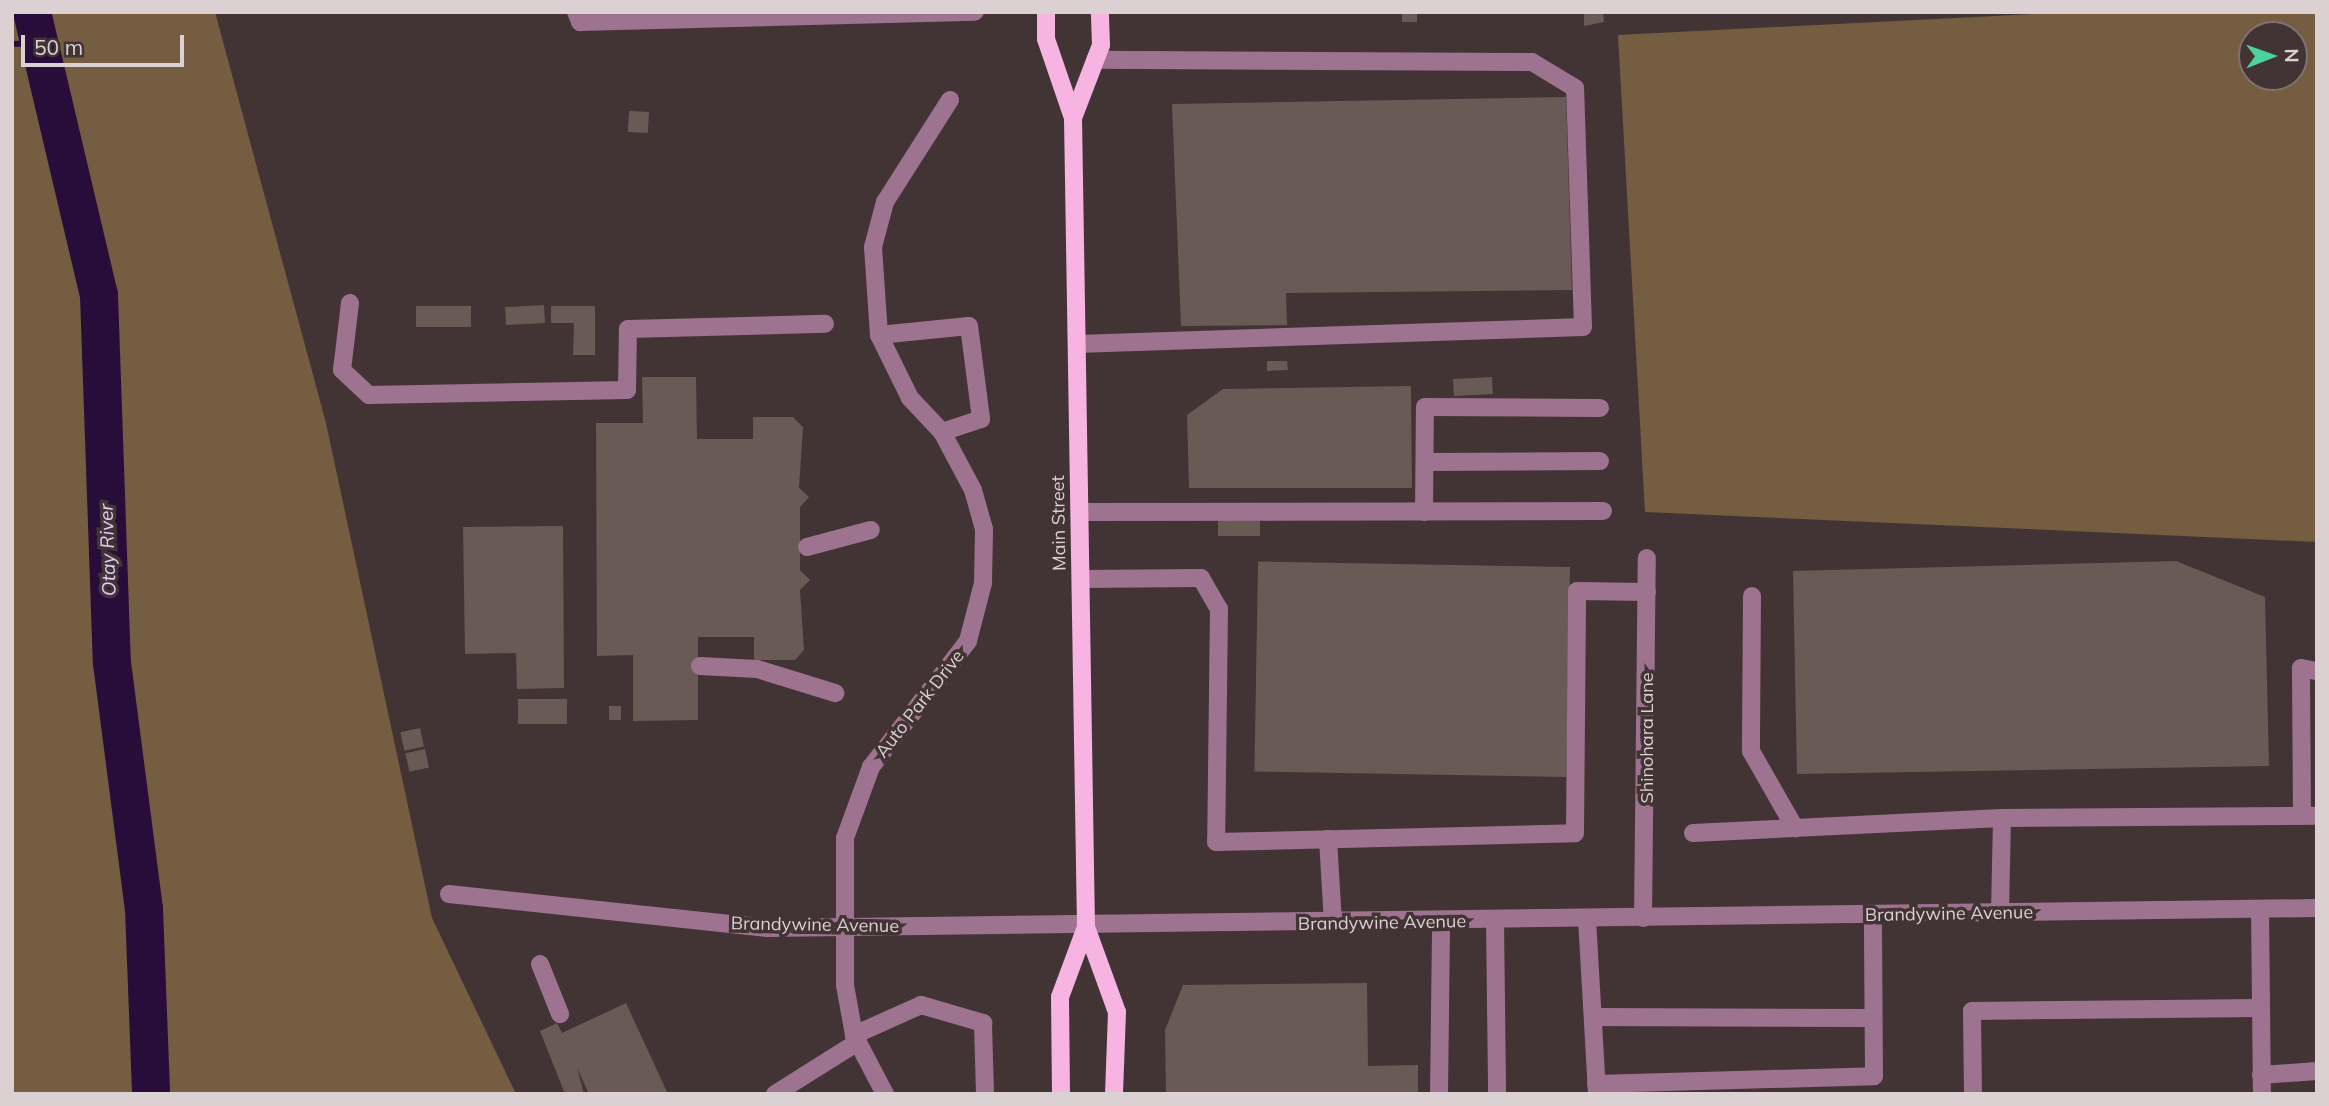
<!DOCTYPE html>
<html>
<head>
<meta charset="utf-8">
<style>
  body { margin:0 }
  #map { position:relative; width:2329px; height:1106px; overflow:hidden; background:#423335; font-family:Mulish,sans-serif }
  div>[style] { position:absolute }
  .green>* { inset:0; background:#755d41 }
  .stream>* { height:6px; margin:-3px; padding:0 3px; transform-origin:3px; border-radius:3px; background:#280d3a }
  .river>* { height:38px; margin:-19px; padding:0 19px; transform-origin:19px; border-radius:19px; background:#280d3a }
  .building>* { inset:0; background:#695a55; transform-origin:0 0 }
  .minor>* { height:18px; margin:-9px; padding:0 9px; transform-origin:9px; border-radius:9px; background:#9d738f }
  .major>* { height:18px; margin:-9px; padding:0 9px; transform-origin:9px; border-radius:9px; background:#f7b3e1 }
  span { translate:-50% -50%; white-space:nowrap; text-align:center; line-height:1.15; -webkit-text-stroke:7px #423335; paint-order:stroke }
  .street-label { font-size:18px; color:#dbd1d2 }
  .water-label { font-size:19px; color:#e4ccfb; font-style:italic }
  .frame { position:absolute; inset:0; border:14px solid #dbd1d2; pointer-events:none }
  .north { position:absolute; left:2238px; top:21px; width:70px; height:70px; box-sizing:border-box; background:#423335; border:2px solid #7f7274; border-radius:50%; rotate:89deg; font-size:19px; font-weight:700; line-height:28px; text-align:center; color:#dbd1d2 }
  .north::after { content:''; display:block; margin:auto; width:24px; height:32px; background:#4ad49c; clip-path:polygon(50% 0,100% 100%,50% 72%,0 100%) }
  .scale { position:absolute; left:21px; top:35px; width:163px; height:32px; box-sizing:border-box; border:4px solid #dbd1d2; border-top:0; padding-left:9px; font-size:21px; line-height:24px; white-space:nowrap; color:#dbd1d2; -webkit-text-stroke:5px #423335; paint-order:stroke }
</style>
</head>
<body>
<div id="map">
  <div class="green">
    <i style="clip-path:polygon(12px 12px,215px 12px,326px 423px,432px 918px,516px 1094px,12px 1094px)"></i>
    <i style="clip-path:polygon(evenodd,2072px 12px,2317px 12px,2317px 542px,1645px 512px,1618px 35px,2072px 12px,2252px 35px,2294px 35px,2294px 77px,2252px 77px,2252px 35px)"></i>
  </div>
  <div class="stream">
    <i style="left:12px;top:44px;width:27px;rotate:-2deg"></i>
  </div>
  <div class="river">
    <i style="left:32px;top:12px;width:291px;rotate:76.7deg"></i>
    <i style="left:99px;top:295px;width:368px;rotate:88deg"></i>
    <i style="left:112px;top:663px;width:248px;rotate:82.6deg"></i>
    <i style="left:144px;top:909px;width:185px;rotate:87.8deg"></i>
  </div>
  <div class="building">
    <i style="left:1402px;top:12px;width:15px;height:10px"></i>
    <i style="clip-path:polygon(1584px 12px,1603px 12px,1604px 22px,1584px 26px)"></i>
    <i style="clip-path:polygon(1566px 97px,1572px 290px,1286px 293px,1287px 325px,1181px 326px,1172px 104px)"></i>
    <i style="left:629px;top:111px;width:20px;height:21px;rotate:3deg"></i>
    <i style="left:544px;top:305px;width:18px;height:39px;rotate:87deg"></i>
    <i style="left:471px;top:306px;width:21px;height:55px;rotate:90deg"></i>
    <i style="clip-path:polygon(551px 306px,595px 306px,595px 355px,573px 355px,574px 323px,551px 323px)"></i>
    <i style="clip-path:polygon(1267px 361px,1287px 361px,1288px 370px,1267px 371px)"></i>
    <i style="clip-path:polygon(642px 377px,696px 377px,697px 439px,753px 439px,753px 417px,793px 417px,803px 427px,799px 488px,809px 497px,800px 507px,800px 570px,810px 580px,800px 590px,804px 650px,795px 660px,754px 660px,754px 637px,698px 637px,698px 720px,633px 721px,633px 655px,597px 656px,596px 423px,643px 423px)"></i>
    <i style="left:1492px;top:377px;width:17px;height:39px;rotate:87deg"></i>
    <i style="clip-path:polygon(1411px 386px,1412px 488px,1189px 488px,1187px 415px,1223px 389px)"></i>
    <i style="left:1218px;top:517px;width:42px;height:19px"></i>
    <i style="clip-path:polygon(563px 526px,564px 688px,517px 689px,516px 653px,465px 654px,463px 527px)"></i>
    <i style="clip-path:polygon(2176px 561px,2265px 597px,2269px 766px,1797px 774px,1793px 571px)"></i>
    <i style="left:1570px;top:567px;width:210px;height:312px;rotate:91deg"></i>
    <i style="left:518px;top:699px;width:49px;height:25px"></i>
    <i style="left:609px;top:706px;width:12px;height:14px"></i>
    <i style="left:420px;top:728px;width:19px;height:20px;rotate:78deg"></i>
    <i style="left:425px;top:749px;width:19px;height:20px;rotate:78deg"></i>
    <i style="clip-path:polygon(1367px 983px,1368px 1066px,1418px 1065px,1418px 1094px,1166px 1094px,1165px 1030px,1183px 985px)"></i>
    <i style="clip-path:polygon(626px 1003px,668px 1094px,589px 1094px,577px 1068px,584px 1094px,565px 1094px,540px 1031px,557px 1023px,562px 1033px)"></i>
  </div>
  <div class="minor">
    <i style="left:576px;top:12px;width:11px;rotate:68deg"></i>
    <i style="left:580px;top:22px;width:395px;rotate:-1.5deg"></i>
    <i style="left:350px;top:303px;width:67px;rotate:96.8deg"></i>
    <i style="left:342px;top:370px;width:37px;rotate:43deg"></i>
    <i style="left:369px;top:395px;width:258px;rotate:-1.1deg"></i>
    <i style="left:627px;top:390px;width:61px;rotate:-89.1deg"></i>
    <i style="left:628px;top:329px;width:197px;rotate:-1.5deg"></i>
    <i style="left:879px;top:335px;width:90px;rotate:-5.7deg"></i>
    <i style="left:969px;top:326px;width:94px;rotate:82.6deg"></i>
    <i style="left:981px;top:419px;width:41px;rotate:161.6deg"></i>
    <i style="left:1077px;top:344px;width:506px;rotate:-1.92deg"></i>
    <i style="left:1583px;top:327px;width:239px;rotate:-91.9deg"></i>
    <i style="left:1575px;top:88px;width:50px;rotate:-148.8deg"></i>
    <i style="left:1532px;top:62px;width:437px;rotate:-179.7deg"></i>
    <i style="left:1425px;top:462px;width:175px;rotate:-0.3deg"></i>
    <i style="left:1080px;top:512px;width:523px;rotate:-0.11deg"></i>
    <i style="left:1424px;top:512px;width:105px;rotate:-89.5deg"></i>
    <i style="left:1425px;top:407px;width:175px;rotate:0.3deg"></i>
    <i style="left:807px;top:547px;width:66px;rotate:-14.9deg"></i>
    <i style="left:1081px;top:579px;width:120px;rotate:-0.5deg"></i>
    <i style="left:1201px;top:578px;width:36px;rotate:60deg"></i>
    <i style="left:1219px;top:609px;width:233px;rotate:90.7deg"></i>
    <i style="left:1216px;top:842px;width:359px;rotate:-1.4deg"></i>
    <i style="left:1575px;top:833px;width:242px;rotate:-89.5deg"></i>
    <i style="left:1577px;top:591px;width:70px;rotate:0.8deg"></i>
    <i style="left:1752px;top:596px;width:155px;rotate:90.4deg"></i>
    <i style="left:1751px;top:751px;width:89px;rotate:60.3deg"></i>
    <i style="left:700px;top:666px;width:57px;rotate:3deg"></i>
    <i style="left:757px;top:669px;width:82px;rotate:17.1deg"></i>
    <i style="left:2302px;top:816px;width:148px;rotate:-90.4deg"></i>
    <i style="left:2301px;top:668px;width:16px;rotate:11deg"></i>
    <i style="left:1693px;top:833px;width:309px;rotate:-2.8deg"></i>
    <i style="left:1328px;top:839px;width:84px;rotate:86.6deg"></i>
    <i style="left:449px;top:894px;width:321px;rotate:6.1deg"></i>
    <i style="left:768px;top:928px;width:1549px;rotate:-0.74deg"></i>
    <i style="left:2260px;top:909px;width:185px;rotate:89.4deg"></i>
    <i style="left:2000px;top:913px;width:95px;rotate:-88.8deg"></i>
    <i style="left:2002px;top:818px;width:315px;rotate:-0.4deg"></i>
    <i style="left:1643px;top:918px;width:360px;rotate:-89.4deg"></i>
    <i style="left:1587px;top:919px;width:175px;rotate:86.7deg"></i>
    <i style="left:1495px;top:921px;width:173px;rotate:89.3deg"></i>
    <i style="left:540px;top:964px;width:54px;rotate:68.2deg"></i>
    <i style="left:1593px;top:1017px;width:280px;rotate:0.2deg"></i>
    <i style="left:854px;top:1035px;width:73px;rotate:-24.1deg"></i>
    <i style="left:921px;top:1005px;width:65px;rotate:16.2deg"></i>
    <i style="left:983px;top:1023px;width:71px;rotate:88.4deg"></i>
    <i style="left:2261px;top:1075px;width:56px;rotate:-4.1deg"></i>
    <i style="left:1596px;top:1084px;width:278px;rotate:-1.6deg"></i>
    <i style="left:1874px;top:1076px;width:161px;rotate:-90.4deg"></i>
    <i style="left:775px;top:1094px;width:98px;rotate:-32.1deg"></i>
    <i style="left:885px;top:1094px;width:67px;rotate:-117.7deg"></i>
    <i style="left:854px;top:1035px;width:51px;rotate:-100.2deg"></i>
    <i style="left:845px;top:985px;width:147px;rotate:-90deg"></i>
    <i style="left:845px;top:838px;width:76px;rotate:-69.9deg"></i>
    <i style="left:871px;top:767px;width:159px;rotate:-52.4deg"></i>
    <i style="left:968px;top:641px;width:60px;rotate:-75.5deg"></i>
    <i style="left:983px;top:583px;width:54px;rotate:-88.9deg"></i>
    <i style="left:984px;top:529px;width:41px;rotate:-105.8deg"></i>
    <i style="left:973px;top:490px;width:66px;rotate:-118.1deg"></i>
    <i style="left:942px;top:432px;width:47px;rotate:-133.3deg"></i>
    <i style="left:910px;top:398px;width:70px;rotate:-116.2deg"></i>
    <i style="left:879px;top:335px;width:88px;rotate:-93.9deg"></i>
    <i style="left:873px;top:247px;width:47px;rotate:-75.1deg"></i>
    <i style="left:885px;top:202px;width:121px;rotate:-57.5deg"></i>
    <i style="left:1439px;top:1094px;width:172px;rotate:-89.3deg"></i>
    <i style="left:1973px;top:1094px;width:83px;rotate:-90.7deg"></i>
    <i style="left:1972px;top:1011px;width:289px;rotate:-0.6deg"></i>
  </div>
  <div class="major">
    <i style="left:1046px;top:12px;width:27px;rotate:90deg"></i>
    <i style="left:1046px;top:39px;width:83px;rotate:71.1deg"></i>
    <i style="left:1073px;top:118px;width:809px;rotate:89.08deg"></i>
    <i style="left:1086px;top:927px;width:90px;rotate:70deg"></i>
    <i style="left:1117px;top:1012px;width:82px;rotate:92.1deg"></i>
    <i style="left:1073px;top:118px;width:78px;rotate:-69deg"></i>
    <i style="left:1101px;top:45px;width:33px;rotate:-92deg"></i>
    <i style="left:1061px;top:1094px;width:97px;rotate:-90.6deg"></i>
    <i style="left:1060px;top:997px;width:75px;rotate:-69.6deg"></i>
  </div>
  <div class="street-label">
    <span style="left:1059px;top:523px;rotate:-91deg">Main Street</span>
    <span style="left:920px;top:704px;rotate:-52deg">Auto Park Drive</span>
    <span style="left:1647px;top:738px;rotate:-90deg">Shinohara Lane</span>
    <span style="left:1949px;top:914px;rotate:-1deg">Brandywine Avenue</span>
    <span style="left:1382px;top:923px;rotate:-1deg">Brandywine Avenue</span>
    <span style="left:815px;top:925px;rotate:1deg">Brandywine Avenue</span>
  </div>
  <div class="water-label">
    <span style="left:108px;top:550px;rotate:-92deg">Otay River</span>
  </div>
  <div class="frame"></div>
  <div class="north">N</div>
  <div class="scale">50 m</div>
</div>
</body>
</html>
